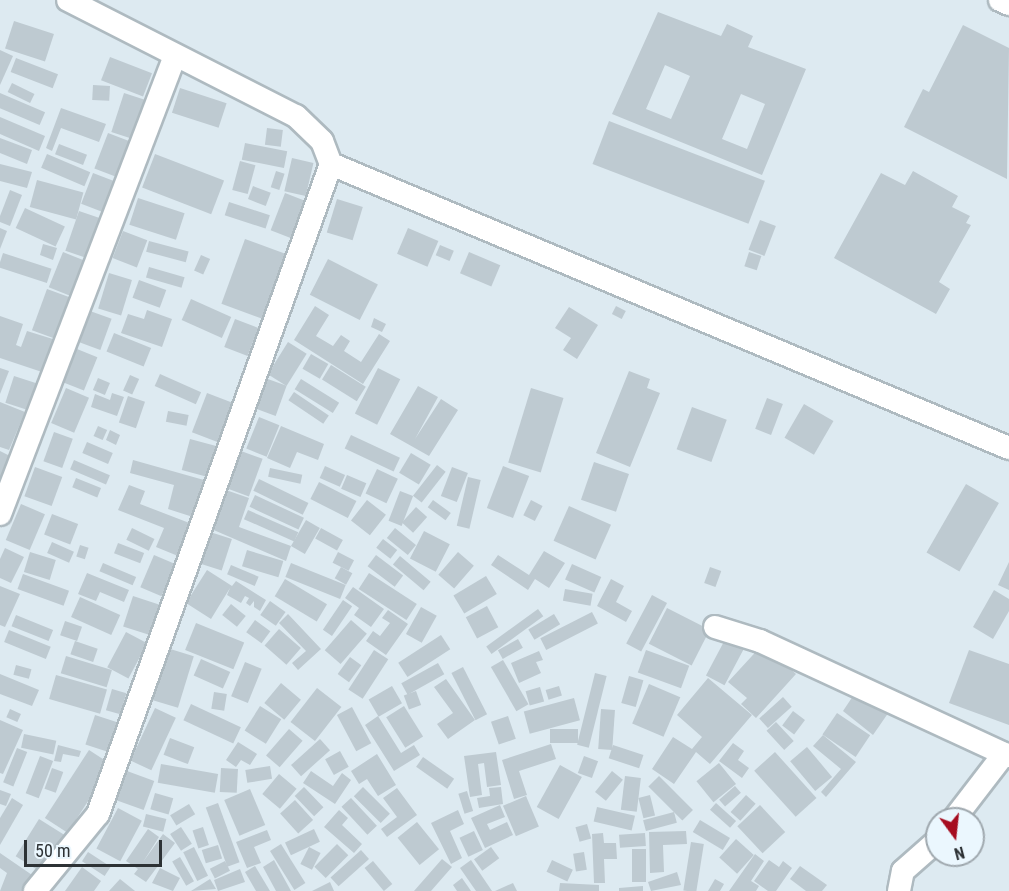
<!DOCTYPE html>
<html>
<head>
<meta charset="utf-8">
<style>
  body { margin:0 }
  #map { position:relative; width:1009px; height:891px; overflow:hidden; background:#ddeaf1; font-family:"Roboto Condensed",sans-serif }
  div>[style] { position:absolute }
  .building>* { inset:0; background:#becad1; transform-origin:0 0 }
  .roads { filter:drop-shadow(2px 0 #aebac0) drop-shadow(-2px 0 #aebac0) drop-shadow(0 2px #aebac0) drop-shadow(0 -2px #aebac0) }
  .minor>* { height:22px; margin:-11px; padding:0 11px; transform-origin:11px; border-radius:11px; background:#fff }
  span { translate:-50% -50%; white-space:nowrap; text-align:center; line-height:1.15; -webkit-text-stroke:5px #ebf7fe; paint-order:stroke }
  .north { position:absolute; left:925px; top:807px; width:60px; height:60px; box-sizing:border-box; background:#ebf7fe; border:2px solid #9fa8ae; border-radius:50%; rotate:165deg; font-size:16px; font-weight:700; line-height:24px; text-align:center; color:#2d3235 }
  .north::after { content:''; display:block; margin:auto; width:21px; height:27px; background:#a60d20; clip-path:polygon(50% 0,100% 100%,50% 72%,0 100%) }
  .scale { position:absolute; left:24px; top:840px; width:138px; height:27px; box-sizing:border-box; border:3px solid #2d3235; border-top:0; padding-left:8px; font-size:18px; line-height:21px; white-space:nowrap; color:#2d3235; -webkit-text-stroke:4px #ebf7fe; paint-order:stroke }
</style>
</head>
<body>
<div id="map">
  <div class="building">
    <i style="clip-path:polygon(evenodd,658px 12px,721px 36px,727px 24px,753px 36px,748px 47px,806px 69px,762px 175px,612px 114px,658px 12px,665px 65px,690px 76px,671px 119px,646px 109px,665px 65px,658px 12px,741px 94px,765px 104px,747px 149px,722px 139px,741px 94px)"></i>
    <i style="left:14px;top:21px;width:42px;height:29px;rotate:18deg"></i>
    <i style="clip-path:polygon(963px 25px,1009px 48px,1007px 179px,904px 127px,923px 89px,929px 92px)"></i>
    <i style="clip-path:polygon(0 50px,13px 56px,0 85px)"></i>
    <i style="left:110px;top:57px;width:45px;height:25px;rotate:21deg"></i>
    <i style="left:16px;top:58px;width:45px;height:15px;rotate:21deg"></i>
    <i style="left:12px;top:83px;width:25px;height:10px;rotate:26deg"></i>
    <i style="left:93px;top:85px;width:17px;height:15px;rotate:3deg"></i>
    <i style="left:180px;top:88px;width:49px;height:26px;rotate:18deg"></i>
    <i style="left:0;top:93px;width:49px;height:14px;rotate:23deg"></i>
    <i style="left:124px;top:93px;width:25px;height:41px;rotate:18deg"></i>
    <i style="clip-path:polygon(61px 108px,106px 124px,99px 142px,61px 128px,52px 151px,46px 148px)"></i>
    <i style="clip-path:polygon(0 117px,45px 136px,39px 151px,0 134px)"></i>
    <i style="left:609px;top:121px;width:167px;height:46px;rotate:21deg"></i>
    <i style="left:267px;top:128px;width:16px;height:17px;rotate:7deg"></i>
    <i style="left:108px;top:133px;width:26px;height:38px;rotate:21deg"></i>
    <i style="clip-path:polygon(0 138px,32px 150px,27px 164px,0 153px)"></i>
    <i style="left:245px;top:143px;width:43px;height:17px;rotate:11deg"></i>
    <i style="left:59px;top:144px;width:30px;height:11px;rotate:21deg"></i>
    <i style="left:47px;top:154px;width:47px;height:15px;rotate:23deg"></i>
    <i style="left:155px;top:154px;width:74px;height:36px;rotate:21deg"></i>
    <i style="left:292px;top:158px;width:22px;height:34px;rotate:13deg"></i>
    <i style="left:240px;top:161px;width:16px;height:30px;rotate:15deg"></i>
    <i style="clip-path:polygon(0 164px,32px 172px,27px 188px,0 181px)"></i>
    <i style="left:276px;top:171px;width:9px;height:17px;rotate:18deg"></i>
    <i style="clip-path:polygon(913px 171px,958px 196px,952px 207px,970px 216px,966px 223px,971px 225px,939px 282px,950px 289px,936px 314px,834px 258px,881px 173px,905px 185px)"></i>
    <i style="left:93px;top:173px;width:30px;height:33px;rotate:21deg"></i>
    <i style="left:37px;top:180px;width:48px;height:28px;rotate:15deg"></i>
    <i style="left:253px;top:186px;width:19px;height:14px;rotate:21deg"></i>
    <i style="clip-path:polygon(10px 190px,22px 195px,10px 226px,0 222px,0 216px)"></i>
    <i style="left:285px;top:193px;width:22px;height:40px;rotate:21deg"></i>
    <i style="left:138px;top:198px;width:49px;height:28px;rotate:18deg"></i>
    <i style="left:337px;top:199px;width:27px;height:35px;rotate:17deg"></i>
    <i style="left:229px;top:202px;width:43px;height:14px;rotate:18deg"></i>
    <i style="left:25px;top:208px;width:44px;height:22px;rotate:25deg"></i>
    <i style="left:79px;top:211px;width:28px;height:42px;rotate:19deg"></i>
    <i style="left:760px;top:220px;width:17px;height:32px;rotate:21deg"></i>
    <i style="clip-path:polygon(0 228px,7px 231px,0 249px)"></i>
    <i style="left:408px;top:228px;width:33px;height:28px;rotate:23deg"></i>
    <i style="left:123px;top:231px;width:26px;height:29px;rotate:21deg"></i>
    <i style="left:245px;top:239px;width:45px;height:69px;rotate:20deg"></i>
    <i style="left:149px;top:241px;width:41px;height:11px;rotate:15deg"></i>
    <i style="clip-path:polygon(43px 244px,57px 248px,53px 260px,40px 255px)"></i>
    <i style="left:440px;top:245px;width:15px;height:11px;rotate:23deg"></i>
    <i style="left:63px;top:252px;width:29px;height:38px;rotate:22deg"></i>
    <i style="left:469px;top:252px;width:34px;height:23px;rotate:23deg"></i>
    <i style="left:749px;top:252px;width:13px;height:15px;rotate:18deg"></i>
    <i style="left:3px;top:253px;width:51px;height:15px;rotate:18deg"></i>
    <i style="left:201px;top:255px;width:10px;height:17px;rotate:24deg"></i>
    <i style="left:328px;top:259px;width:56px;height:40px;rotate:27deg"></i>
    <i style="left:149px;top:267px;width:37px;height:11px;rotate:16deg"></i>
    <i style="left:109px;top:273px;width:24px;height:37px;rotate:17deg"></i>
    <i style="left:139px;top:280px;width:29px;height:19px;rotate:20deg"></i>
    <i style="left:47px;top:289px;width:27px;height:44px;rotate:20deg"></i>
    <i style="left:191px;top:299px;width:44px;height:23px;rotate:24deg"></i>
    <i style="clip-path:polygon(315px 306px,329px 315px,316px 336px,333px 346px,341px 335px,350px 341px,344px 351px,361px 362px,379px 334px,390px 341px,363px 384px,294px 340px)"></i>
    <i style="left:616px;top:306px;width:11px;height:9px;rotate:27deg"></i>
    <i style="clip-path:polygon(569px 307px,598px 325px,577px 359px,563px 350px,571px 338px,555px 328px)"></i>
    <i style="clip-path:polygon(147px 310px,172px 319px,162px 347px,121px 333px,128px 314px,144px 319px)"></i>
    <i style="left:90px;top:311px;width:23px;height:33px;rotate:20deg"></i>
    <i style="clip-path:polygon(0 316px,23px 324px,16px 345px,21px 347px,27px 331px,56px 340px,45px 373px,0 358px)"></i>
    <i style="clip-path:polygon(374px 318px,386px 324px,382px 332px,371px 327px)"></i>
    <i style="left:235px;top:319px;width:25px;height:30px;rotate:21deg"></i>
    <i style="left:114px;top:333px;width:40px;height:20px;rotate:22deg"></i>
    <i style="left:288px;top:342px;width:22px;height:38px;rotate:32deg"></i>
    <i style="left:77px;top:349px;width:22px;height:36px;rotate:22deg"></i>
    <i style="left:311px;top:354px;width:20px;height:17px;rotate:30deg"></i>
    <i style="left:331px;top:365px;width:41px;height:17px;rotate:32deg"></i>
    <i style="clip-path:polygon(0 368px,9px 371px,0 394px)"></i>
    <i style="left:378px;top:368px;width:25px;height:51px;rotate:27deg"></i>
    <i style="clip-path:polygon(629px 371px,650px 379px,647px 388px,660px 393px,630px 467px,596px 453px)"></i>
    <i style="left:160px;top:374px;width:45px;height:13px;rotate:24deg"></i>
    <i style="left:130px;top:375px;width:10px;height:17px;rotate:24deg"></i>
    <i style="left:14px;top:376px;width:26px;height:28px;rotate:18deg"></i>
    <i style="left:98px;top:378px;width:13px;height:13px;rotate:23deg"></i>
    <i style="left:265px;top:378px;width:23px;height:32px;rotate:20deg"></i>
    <i style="left:301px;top:379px;width:45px;height:12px;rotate:32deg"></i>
    <i style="clip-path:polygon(418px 386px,438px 397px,415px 439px,441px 399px,458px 410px,429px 456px,390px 434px)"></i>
    <i style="left:66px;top:388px;width:25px;height:38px;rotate:23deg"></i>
    <i style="left:531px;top:388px;width:34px;height:78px;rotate:17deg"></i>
    <i style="left:294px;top:392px;width:42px;height:10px;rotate:34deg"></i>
    <i style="clip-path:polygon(112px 393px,124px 397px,117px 416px,91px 407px,95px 394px,110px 400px)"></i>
    <i style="left:207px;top:393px;width:28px;height:42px;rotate:21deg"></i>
    <i style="left:128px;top:396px;width:18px;height:28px;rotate:19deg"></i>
    <i style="left:767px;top:398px;width:17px;height:33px;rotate:21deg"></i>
    <i style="clip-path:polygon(0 402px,25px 412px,9px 450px,0 447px)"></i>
    <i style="left:804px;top:404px;width:34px;height:39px;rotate:30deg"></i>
    <i style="left:692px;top:407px;width:37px;height:45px;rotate:20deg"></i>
    <i style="left:168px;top:411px;width:21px;height:11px;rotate:11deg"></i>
    <i style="left:259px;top:417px;width:22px;height:34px;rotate:22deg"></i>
    <i style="left:98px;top:426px;width:10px;height:11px;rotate:24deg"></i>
    <i style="clip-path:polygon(281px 426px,324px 444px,318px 460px,297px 452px,290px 468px,267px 458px)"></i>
    <i style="clip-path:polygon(110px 430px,120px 435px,116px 445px,106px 440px)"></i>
    <i style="left:54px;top:432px;width:20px;height:31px;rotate:20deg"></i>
    <i style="left:351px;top:435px;width:54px;height:15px;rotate:25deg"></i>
    <i style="left:190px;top:439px;width:27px;height:32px;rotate:15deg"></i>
    <i style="left:87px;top:442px;width:28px;height:12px;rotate:23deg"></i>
    <i style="clip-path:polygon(0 451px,16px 459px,0 491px)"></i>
    <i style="left:241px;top:451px;width:23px;height:40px;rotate:20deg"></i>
    <i style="left:411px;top:453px;width:23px;height:23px;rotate:31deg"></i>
    <i style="left:74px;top:460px;width:39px;height:10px;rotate:23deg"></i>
    <i style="clip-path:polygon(133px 460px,204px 480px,193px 517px,168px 509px,174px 485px,130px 473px)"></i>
    <i style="left:594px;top:462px;width:37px;height:40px;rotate:19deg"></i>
    <i style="left:437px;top:465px;width:11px;height:39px;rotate:38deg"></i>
    <i style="left:325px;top:466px;width:22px;height:13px;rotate:24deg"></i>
    <i style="left:503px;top:466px;width:28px;height:45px;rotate:21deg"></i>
    <i style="left:35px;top:467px;width:29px;height:31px;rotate:20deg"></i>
    <i style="left:452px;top:467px;width:17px;height:31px;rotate:21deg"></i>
    <i style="left:270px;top:468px;width:33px;height:9px;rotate:12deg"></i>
    <i style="left:377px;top:469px;width:23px;height:27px;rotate:25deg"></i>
    <i style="left:347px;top:475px;width:21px;height:15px;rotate:23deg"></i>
    <i style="left:468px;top:477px;width:13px;height:50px;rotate:13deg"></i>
    <i style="left:76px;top:478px;width:27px;height:10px;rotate:22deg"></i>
    <i style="left:259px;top:479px;width:55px;height:13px;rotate:26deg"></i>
    <i style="left:319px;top:482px;width:42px;height:19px;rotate:27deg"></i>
    <i style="left:966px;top:484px;width:38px;height:79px;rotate:30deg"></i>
    <i style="clip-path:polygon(129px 485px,145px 491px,140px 504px,192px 524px,178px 556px,156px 547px,164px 528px,118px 510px)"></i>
    <i style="clip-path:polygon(223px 489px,249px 498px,239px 527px,291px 546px,286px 561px,209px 528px)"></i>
    <i style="left:400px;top:491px;width:14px;height:32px;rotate:21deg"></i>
    <i style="left:255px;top:495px;width:54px;height:13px;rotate:25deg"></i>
    <i style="left:367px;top:500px;width:24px;height:26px;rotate:38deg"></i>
    <i style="left:433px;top:500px;width:22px;height:9px;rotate:36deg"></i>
    <i style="left:531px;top:500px;width:13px;height:17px;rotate:27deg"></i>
    <i style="left:21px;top:504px;width:26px;height:39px;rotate:23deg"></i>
    <i style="left:569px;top:506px;width:46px;height:38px;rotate:24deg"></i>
    <i style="left:416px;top:507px;width:15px;height:21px;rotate:42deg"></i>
    <i style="left:248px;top:510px;width:55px;height:10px;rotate:24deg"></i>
    <i style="left:52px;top:514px;width:28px;height:22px;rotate:21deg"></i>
    <i style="left:306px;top:520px;width:16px;height:30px;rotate:30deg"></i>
    <i style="left:132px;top:528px;width:25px;height:13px;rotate:26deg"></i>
    <i style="left:321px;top:528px;width:25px;height:12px;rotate:29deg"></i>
    <i style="left:395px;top:528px;width:27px;height:13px;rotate:39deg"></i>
    <i style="left:424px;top:531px;width:29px;height:31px;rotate:27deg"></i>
    <i style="left:210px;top:532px;width:23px;height:33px;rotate:18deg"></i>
    <i style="left:383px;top:539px;width:18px;height:11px;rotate:38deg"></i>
    <i style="left:52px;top:542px;width:24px;height:12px;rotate:24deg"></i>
    <i style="left:118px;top:543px;width:28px;height:11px;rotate:21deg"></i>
    <i style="left:80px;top:545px;width:9px;height:12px;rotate:18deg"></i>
    <i style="clip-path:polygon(5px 548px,24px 557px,11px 583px,0 578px,0 559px)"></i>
    <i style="left:247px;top:550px;width:38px;height:17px;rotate:17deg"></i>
    <i style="clip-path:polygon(544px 551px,565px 563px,549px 588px,535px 579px,528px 590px,491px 565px,498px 555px,529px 575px)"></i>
    <i style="left:30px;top:552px;width:27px;height:21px;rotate:17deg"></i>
    <i style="left:338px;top:552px;width:18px;height:12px;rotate:27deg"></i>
    <i style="left:458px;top:552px;width:21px;height:30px;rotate:41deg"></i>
    <i style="left:154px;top:555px;width:23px;height:35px;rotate:23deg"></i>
    <i style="left:376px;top:555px;width:34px;height:14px;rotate:37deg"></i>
    <i style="left:400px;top:556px;width:40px;height:11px;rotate:40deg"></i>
    <i style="clip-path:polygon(1009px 562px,1009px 590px,998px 585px)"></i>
    <i style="left:103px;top:563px;width:36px;height:9px;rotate:23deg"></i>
    <i style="left:291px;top:563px;width:59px;height:15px;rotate:22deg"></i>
    <i style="left:572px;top:564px;width:32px;height:17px;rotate:24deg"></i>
    <i style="left:231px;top:565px;width:30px;height:10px;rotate:23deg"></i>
    <i style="left:341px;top:567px;width:13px;height:13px;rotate:29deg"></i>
    <i style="left:710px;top:567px;width:12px;height:17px;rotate:20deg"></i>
    <i style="clip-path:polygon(207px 570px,232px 586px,236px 581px,266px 600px,260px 611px,254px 607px,254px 601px,250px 606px,246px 603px,249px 598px,245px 596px,241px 603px,227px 595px,230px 588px,211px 619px,186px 603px)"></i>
    <i style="clip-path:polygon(87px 573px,129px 590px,124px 602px,100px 592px,96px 601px,78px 594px)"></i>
    <i style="left:369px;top:573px;width:57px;height:19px;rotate:33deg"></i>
    <i style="left:23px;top:574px;width:49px;height:16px;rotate:20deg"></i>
    <i style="left:486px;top:576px;width:21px;height:38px;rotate:59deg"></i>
    <i style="left:285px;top:579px;width:49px;height:20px;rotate:31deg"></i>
    <i style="clip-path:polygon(611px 579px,624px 586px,616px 602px,632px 611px,626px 622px,597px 606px)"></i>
    <i style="clip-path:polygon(0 586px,20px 594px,5px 627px,0 625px)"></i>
    <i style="clip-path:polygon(353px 587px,384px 609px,371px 627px,354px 615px,359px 608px,345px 598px)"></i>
    <i style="left:565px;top:589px;width:28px;height:12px;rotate:10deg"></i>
    <i style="clip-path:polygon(994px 590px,1009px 599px,1009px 611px,993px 639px,973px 627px)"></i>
    <i style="left:652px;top:595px;width:17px;height:55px;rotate:28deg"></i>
    <i style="left:133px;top:596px;width:28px;height:32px;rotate:18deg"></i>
    <i style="left:80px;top:597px;width:44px;height:22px;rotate:24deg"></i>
    <i style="left:343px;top:600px;width:11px;height:36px;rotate:34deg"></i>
    <i style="left:270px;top:601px;width:19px;height:17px;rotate:35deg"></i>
    <i style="left:231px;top:604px;width:19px;height:14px;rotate:39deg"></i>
    <i style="left:487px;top:606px;width:24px;height:24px;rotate:62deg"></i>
    <i style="left:421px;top:607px;width:18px;height:31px;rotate:29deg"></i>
    <i style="left:667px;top:608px;width:48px;height:40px;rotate:27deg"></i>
    <i style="left:538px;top:609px;width:9px;height:64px;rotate:54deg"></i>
    <i style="clip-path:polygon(388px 610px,408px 624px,386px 655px,366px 641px,373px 631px,380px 636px,390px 623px,382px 618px)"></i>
    <i style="left:592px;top:612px;width:13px;height:58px;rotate:63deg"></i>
    <i style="clip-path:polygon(288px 614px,321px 649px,298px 670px,292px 663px,306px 651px,279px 623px)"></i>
    <i style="left:554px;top:614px;width:12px;height:30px;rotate:59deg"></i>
    <i style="left:16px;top:615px;width:40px;height:12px;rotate:22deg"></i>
    <i style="left:255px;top:620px;width:19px;height:15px;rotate:36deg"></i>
    <i style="left:351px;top:620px;width:21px;height:40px;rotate:41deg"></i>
    <i style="left:65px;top:621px;width:18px;height:15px;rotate:19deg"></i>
    <i style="left:196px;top:623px;width:52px;height:29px;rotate:22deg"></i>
    <i style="left:279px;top:629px;width:29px;height:22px;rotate:41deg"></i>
    <i style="left:9px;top:630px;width:45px;height:13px;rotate:22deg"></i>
    <i style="left:126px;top:632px;width:24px;height:40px;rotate:28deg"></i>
    <i style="left:728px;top:634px;width:21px;height:47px;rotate:28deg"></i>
    <i style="left:441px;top:635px;width:17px;height:51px;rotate:57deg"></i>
    <i style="left:518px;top:639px;width:10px;height:23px;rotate:61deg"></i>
    <i style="left:75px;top:641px;width:24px;height:14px;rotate:19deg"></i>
    <i style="clip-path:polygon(763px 644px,796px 674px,756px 718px,741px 704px,747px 698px,728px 682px)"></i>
    <i style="left:167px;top:648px;width:28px;height:54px;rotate:17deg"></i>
    <i style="left:374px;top:650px;width:17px;height:47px;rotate:33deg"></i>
    <i style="left:646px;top:650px;width:46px;height:24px;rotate:20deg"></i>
    <i style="clip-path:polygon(969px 650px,1009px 664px,1009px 725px,949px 703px)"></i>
    <i style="clip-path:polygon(539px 651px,543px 660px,536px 662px,541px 673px,519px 683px,511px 663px)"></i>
    <i style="left:66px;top:656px;width:48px;height:18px;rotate:17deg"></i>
    <i style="left:350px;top:657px;width:14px;height:21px;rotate:36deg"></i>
    <i style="left:201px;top:659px;width:32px;height:18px;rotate:24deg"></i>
    <i style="left:503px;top:660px;width:51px;height:14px;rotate:60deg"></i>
    <i style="left:245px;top:662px;width:18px;height:37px;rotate:22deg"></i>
    <i style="left:438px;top:663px;width:13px;height:42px;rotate:61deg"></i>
    <i style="left:16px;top:665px;width:16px;height:10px;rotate:15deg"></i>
    <i style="left:463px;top:667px;width:53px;height:13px;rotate:63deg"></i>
    <i style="left:595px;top:673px;width:12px;height:74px;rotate:14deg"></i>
    <i style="clip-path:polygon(0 674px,39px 690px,32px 706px,0 694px)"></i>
    <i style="left:56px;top:675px;width:53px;height:25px;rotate:16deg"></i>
    <i style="left:629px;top:676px;width:15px;height:28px;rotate:16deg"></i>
    <i style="clip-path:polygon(708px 678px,752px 715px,710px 764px,696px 752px,674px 784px,652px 769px,673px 737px,692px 749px,702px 737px,677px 715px)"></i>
    <i style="clip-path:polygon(446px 679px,475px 720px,448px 739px,437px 724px,453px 713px,434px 687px)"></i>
    <i style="left:281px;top:683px;width:26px;height:26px;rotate:40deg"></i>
    <i style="left:649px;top:684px;width:34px;height:43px;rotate:23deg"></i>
    <i style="left:392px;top:686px;width:20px;height:27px;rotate:60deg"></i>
    <i style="left:559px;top:686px;width:10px;height:14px;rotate:73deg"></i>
    <i style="left:540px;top:687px;width:15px;height:15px;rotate:74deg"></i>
    <i style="left:317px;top:688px;width:31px;height:43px;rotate:38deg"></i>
    <i style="left:112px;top:689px;width:15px;height:22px;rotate:16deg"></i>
    <i style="clip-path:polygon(857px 690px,891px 709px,873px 735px,843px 711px)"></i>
    <i style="left:416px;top:691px;width:15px;height:13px;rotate:70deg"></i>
    <i style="left:214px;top:692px;width:13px;height:17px;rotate:9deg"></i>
    <i style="left:783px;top:697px;width:13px;height:32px;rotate:48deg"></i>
    <i style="left:574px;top:698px;width:23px;height:52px;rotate:75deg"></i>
    <i style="left:191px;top:704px;width:55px;height:18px;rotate:25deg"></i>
    <i style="left:260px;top:706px;width:25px;height:29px;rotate:32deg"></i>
    <i style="left:404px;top:706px;width:36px;height:21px;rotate:58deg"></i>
    <i style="left:352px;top:707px;width:41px;height:17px;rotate:62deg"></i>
    <i style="left:155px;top:708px;width:23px;height:58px;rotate:25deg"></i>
    <i style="left:10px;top:709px;width:12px;height:9px;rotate:24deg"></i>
    <i style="left:601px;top:709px;width:14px;height:40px;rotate:4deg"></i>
    <i style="left:793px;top:711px;width:15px;height:18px;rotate:37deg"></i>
    <i style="left:837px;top:713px;width:40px;height:26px;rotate:34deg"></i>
    <i style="left:95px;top:715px;width:25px;height:31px;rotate:18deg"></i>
    <i style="clip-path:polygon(378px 716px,401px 753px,414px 745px,420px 755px,394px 771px,365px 725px)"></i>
    <i style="left:508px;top:716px;width:24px;height:18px;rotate:71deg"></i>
    <i style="clip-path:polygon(0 720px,23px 730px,3px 774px,0 773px)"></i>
    <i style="left:776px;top:722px;width:26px;height:13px;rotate:47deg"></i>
    <i style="left:289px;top:729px;width:18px;height:35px;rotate:41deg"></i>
    <i style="left:550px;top:729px;width:28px;height:14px"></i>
    <i style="left:24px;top:734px;width:33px;height:14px;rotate:12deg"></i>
    <i style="clip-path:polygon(823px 735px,856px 762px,826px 797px,821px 792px,841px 769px,813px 746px)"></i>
    <i style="left:170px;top:738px;width:26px;height:18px;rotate:21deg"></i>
    <i style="left:320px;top:739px;width:15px;height:39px;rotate:48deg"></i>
    <i style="clip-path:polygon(238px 742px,257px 754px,250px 765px,241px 760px,236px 767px,226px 760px)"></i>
    <i style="clip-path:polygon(733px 743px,744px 751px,738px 760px,749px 768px,742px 778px,719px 761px)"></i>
    <i style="clip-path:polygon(551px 744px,556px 759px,519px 771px,527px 795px,514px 799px,502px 760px)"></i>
    <i style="clip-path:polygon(58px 745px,81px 751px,79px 757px,63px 754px,61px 762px,54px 761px)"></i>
    <i style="left:613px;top:745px;width:32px;height:14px;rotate:18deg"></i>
    <i style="left:807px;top:747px;width:39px;height:22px;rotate:50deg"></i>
    <i style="left:17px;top:748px;width:11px;height:37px;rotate:22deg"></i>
    <i style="left:89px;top:750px;width:27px;height:81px;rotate:33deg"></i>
    <i style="left:340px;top:751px;width:18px;height:17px;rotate:61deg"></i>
    <i style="clip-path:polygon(496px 752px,501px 785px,487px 787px,484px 763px,478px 764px,482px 795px,470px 797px,464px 756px)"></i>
    <i style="left:775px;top:752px;width:62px;height:28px;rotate:48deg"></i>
    <i style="clip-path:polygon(377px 754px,396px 785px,378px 796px,367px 779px,359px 784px,351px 771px)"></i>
    <i style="left:40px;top:756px;width:14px;height:40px;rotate:21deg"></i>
    <i style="left:584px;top:756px;width:15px;height:18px;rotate:20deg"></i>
    <i style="left:423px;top:757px;width:38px;height:12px;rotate:35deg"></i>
    <i style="left:719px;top:763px;width:27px;height:29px;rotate:51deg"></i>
    <i style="left:161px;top:764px;width:58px;height:19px;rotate:10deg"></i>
    <i style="left:560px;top:765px;width:25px;height:48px;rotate:29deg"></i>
    <i style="left:270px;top:766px;width:13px;height:25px;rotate:81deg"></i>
    <i style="left:52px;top:768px;width:12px;height:22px;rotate:20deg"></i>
    <i style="left:221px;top:768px;width:17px;height:24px;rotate:3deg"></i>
    <i style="left:127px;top:771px;width:29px;height:31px;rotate:20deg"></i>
    <i style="clip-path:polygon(311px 771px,333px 786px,342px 773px,351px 780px,335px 804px,303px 783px)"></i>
    <i style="left:612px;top:771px;width:14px;height:27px;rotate:39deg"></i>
    <i style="left:279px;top:774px;width:23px;height:26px;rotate:40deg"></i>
    <i style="left:625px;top:776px;width:16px;height:34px;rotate:7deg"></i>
    <i style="left:659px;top:776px;width:48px;height:15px;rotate:45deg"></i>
    <i style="left:735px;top:786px;width:9px;height:21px;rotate:49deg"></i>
    <i style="left:304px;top:787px;width:28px;height:13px;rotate:46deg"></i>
    <i style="left:363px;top:787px;width:38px;height:13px;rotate:45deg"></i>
    <i style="clip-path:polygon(501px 787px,503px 804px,479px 808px,477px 798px,490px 796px,489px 788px)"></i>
    <i style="clip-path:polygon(397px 788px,417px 815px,387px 837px,381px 829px,397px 817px,383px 798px)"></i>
    <i style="left:250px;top:789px;width:39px;height:28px;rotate:67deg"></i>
    <i style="clip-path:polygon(0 790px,11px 794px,6px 806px,0 804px)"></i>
    <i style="left:467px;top:791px;width:21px;height:9px;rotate:73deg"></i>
    <i style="left:155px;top:793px;width:19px;height:17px;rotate:16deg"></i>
    <i style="left:650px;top:795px;width:21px;height:12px;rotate:76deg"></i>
    <i style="left:746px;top:795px;width:13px;height:23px;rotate:42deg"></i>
    <i style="left:526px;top:796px;width:33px;height:25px;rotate:67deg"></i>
    <i style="clip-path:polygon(12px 798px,23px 805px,0 845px,0 818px)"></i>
    <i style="left:351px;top:798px;width:38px;height:13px;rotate:47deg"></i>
    <i style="left:295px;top:800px;width:27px;height:20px;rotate:48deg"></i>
    <i style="left:218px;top:803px;width:63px;height:13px;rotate:70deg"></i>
    <i style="left:716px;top:803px;width:27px;height:9px;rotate:42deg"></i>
    <i style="left:189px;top:804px;width:12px;height:22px;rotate:59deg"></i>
    <i style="clip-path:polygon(500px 805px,505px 817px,487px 824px,490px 830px,507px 822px,513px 835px,485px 848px,471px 818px)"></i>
    <i style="left:760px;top:805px;width:37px;height:31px;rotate:47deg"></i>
    <i style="left:597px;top:807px;width:39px;height:15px;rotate:13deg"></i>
    <i style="left:118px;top:808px;width:27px;height:46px;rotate:28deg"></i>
    <i style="clip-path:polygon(339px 810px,348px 818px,342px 825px,362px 844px,354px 853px,324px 827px)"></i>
    <i style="clip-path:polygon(458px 810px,464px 824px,450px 831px,462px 858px,451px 864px,431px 823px)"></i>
    <i style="left:674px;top:812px;width:11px;height:32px;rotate:75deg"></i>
    <i style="left:146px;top:814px;width:21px;height:13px;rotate:14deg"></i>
    <i style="left:39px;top:819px;width:32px;height:44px;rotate:32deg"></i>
    <i style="left:700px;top:820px;width:35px;height:14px;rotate:31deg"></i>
    <i style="left:417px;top:822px;width:35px;height:25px;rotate:51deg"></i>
    <i style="left:587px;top:824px;width:15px;height:12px;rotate:74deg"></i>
    <i style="left:181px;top:827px;width:20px;height:13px;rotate:57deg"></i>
    <i style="left:203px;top:827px;width:19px;height:11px;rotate:72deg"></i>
    <i style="clip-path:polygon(148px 829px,159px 837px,143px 862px,163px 834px,175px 843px,146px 882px,134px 874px,138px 869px,126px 861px)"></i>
    <i style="left:314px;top:829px;width:14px;height:32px;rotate:65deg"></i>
    <i style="clip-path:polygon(267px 830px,271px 840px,254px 847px,261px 863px,247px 868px,236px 842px)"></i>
    <i style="left:474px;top:831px;width:21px;height:16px;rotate:65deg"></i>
    <i style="clip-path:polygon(686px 831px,687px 844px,663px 845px,664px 872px,650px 873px,649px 832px)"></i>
    <i style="clip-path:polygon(603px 833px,604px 843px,616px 843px,617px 859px,604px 859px,605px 883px,594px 883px,592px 834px)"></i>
    <i style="left:645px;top:833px;width:13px;height:26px;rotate:86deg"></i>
    <i style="left:736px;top:839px;width:24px;height:25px;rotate:42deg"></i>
    <i style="left:691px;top:842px;width:13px;height:49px;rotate:9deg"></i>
    <i style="left:281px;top:844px;width:46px;height:13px;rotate:58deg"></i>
    <i style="left:337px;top:844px;width:16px;height:32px;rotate:45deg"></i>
    <i style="left:218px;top:845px;width:14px;height:17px;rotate:73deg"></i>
    <i style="left:194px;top:847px;width:32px;height:12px;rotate:64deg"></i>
    <i style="left:309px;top:847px;width:13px;height:19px;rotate:27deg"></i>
    <i style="left:491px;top:847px;width:14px;height:21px;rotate:54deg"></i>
    <i style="left:632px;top:849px;width:14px;height:33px"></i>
    <i style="left:361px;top:850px;width:12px;height:41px;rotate:48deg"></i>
    <i style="left:88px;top:852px;width:27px;height:11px;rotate:33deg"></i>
    <i style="left:584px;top:852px;width:18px;height:11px;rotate:81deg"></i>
    <i style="clip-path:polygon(0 853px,35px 877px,25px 891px,0 891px,7px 873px,0 868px)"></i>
    <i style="clip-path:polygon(755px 854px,764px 861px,751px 881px,759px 886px,756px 891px,729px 891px)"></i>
    <i style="left:180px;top:857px;width:28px;height:9px;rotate:60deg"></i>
    <i style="clip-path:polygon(442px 859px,452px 867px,431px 891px,414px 891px)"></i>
    <i style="clip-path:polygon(274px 860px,291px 891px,276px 891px,263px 867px)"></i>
    <i style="clip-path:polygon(471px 860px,492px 891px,476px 891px,460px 868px)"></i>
    <i style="left:552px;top:860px;width:23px;height:13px;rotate:25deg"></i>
    <i style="clip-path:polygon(769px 860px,779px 867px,783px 861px,792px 868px,776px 891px,768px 891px,754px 881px)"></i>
    <i style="left:225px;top:861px;width:11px;height:17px;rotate:63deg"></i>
    <i style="left:373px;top:861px;width:30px;height:11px;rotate:50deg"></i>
    <i style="clip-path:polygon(255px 866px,270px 891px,256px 891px,245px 872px)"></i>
    <i style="clip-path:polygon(800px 866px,827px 885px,822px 891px,806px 891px,790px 879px)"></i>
    <i style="clip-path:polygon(82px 867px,101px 881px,94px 891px,65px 891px)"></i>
    <i style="clip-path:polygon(160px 868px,180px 878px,173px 891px,152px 883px)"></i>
    <i style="clip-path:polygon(240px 869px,245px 882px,218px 891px,214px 880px)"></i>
    <i style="clip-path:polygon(677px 872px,681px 885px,651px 891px,648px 882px)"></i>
    <i style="clip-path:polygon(462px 878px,471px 891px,457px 891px,453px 885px)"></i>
    <i style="clip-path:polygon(120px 879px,135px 891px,109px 891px)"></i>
    <i style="clip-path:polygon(210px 879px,216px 889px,191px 891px)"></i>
    <i style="clip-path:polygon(715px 879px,724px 884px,720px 891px,708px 891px)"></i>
    <i style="clip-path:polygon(330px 882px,334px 891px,312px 891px)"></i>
    <i style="clip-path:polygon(513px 883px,517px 891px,495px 891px)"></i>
    <i style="clip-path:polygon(560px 883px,599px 885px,599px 891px,559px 891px)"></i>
    <i style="clip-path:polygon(643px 886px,643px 891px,619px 891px,619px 888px)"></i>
  </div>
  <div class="roads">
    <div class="minor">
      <i style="left:68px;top:0;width:256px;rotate:27deg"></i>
      <i style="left:296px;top:116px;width:36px;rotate:44deg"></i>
      <i style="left:322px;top:141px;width:25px;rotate:69deg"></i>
      <i style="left:331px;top:164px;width:735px;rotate:22.73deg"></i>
      <i style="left:1000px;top:0;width:10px;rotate:24deg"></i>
      <i style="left:0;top:514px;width:490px;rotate:-69.1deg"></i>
      <i style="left:715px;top:627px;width:47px;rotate:17.3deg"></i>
      <i style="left:760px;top:641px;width:274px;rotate:24.8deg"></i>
      <i style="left:954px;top:819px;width:82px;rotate:-52.4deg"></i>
      <i style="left:35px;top:891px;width:99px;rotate:-50.7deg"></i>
      <i style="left:98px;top:814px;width:690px;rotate:-70.28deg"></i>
      <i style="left:899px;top:891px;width:20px;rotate:-79deg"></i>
      <i style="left:903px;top:871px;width:45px;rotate:-41.4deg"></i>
    </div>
  </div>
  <div class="north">N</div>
  <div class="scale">50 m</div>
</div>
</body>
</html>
